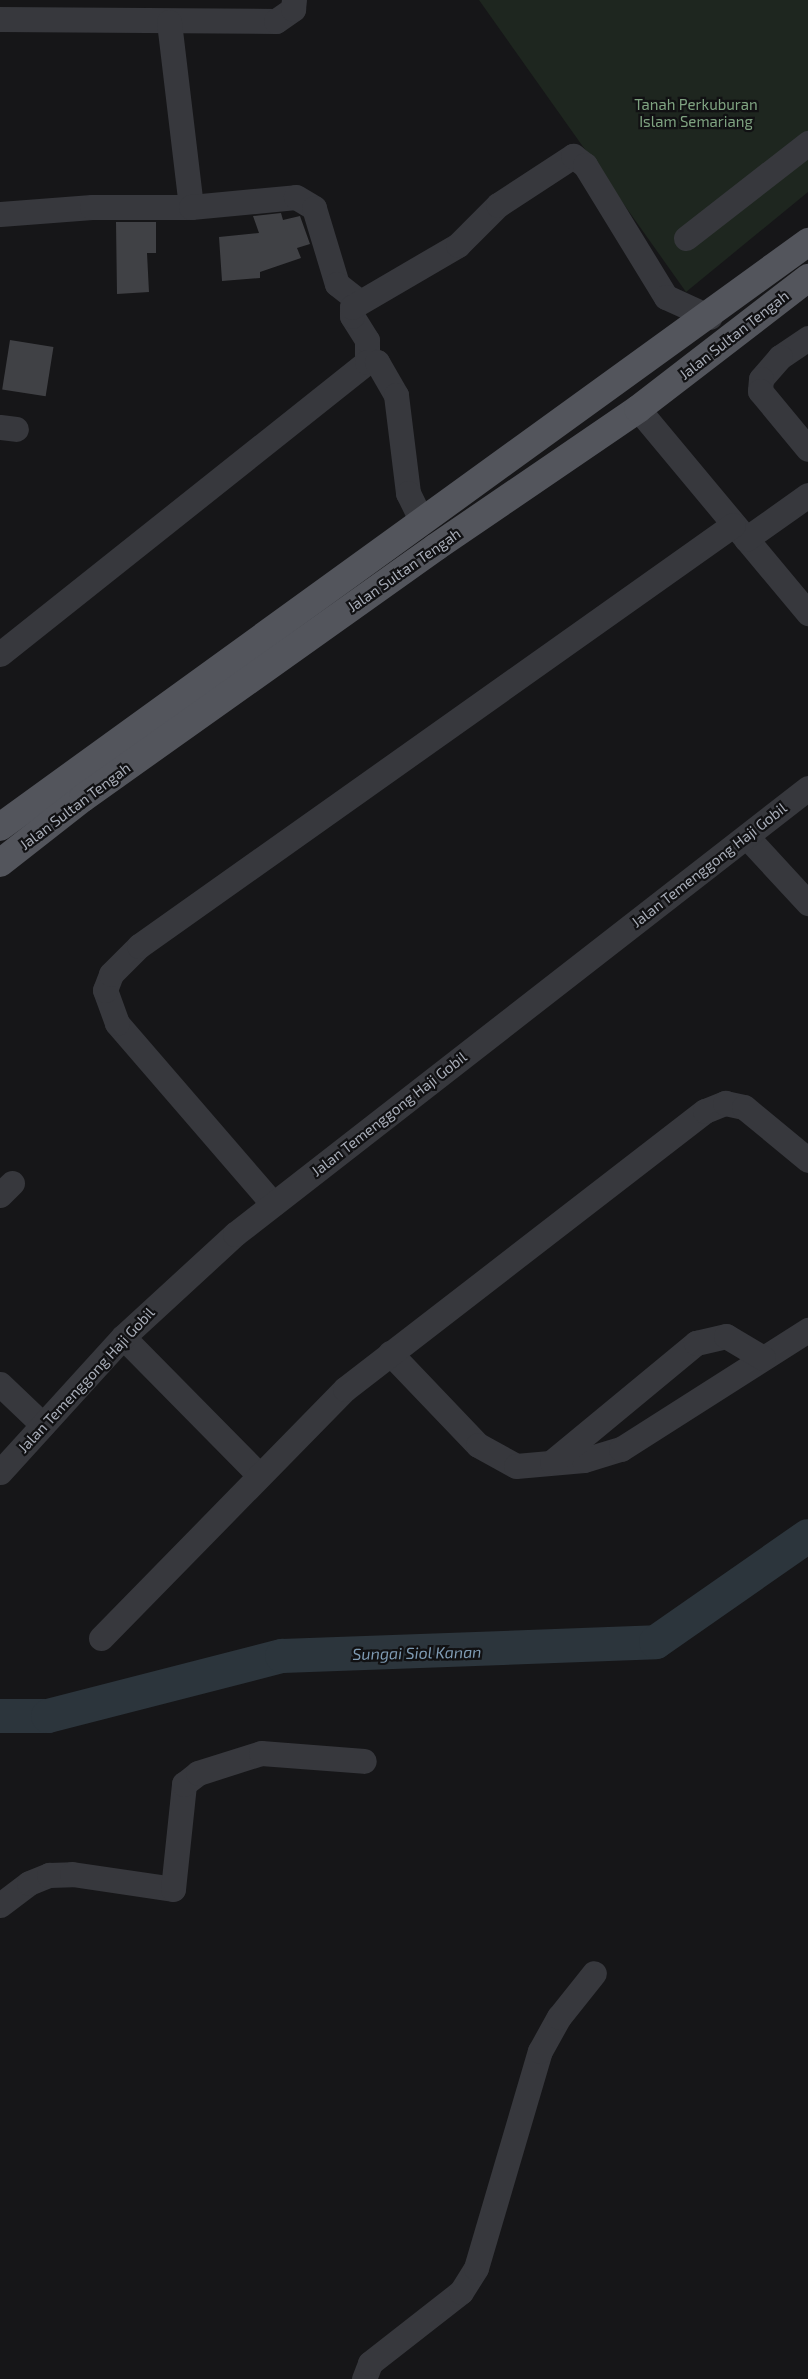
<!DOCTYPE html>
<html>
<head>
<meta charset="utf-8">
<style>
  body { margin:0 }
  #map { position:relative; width:808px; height:2379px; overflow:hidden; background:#161618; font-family:"Exo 2",sans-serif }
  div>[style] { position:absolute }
  .green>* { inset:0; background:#1e261f }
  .river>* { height:34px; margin:-17px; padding:0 17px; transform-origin:17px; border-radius:17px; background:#2c353c }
  .building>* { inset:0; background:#404145; transform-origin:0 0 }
  .minor>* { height:25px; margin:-12.5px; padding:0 12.5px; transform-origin:12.5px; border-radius:12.5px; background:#37383d }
  .major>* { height:28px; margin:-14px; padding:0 14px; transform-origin:14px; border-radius:14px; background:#53555c }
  span { translate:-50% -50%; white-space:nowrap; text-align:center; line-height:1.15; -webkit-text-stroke:4.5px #111113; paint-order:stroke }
  .park-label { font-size:15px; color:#7fa381 }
  .street-label { font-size:15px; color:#a8adb8 }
  .water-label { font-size:16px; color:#7f9bb3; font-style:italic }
</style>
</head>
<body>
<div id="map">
  <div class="green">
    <i style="clip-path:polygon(479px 0,808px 0,808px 192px,686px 292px)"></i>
  </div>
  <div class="river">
    <i style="left:0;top:1716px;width:48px"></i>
    <i style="left:48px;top:1716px;width:242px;rotate:-14.4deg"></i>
    <i style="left:282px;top:1656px;width:374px;rotate:-2.1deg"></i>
    <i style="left:656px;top:1642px;width:185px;rotate:-34.9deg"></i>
  </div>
  <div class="building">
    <i style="clip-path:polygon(281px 213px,283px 220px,300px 216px,310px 244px,297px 248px,301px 258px,260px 272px,260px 278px,222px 281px,219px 237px,259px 233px,253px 216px)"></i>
    <i style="clip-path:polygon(116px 222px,156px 222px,156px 253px,147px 253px,149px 292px,117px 294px)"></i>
    <i style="left:10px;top:340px;width:44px;height:50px;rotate:9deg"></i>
  </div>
  <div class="minor">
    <i style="left:0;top:19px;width:276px;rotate:0.4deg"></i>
    <i style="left:276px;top:21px;width:21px;rotate:-35deg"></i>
    <i style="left:293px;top:9px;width:9px;rotate:-84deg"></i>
    <i style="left:169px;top:22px;width:186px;rotate:83.2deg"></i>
    <i style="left:0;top:214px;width:92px;rotate:-4.4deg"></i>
    <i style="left:92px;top:207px;width:99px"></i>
    <i style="left:191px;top:207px;width:105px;rotate:-5.4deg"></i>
    <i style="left:296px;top:197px;width:21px;rotate:31deg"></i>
    <i style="left:314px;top:208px;width:79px;rotate:73.2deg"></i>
    <i style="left:337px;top:284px;width:28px;rotate:38deg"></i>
    <i style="left:686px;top:238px;width:155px;rotate:-37.9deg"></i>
    <i style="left:808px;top:338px;width:34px;rotate:146deg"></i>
    <i style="left:780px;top:357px;width:29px;rotate:131deg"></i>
    <i style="left:761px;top:379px;width:12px;rotate:95deg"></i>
    <i style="left:760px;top:391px;width:75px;rotate:50.4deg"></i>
    <i style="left:367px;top:362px;width:22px;rotate:-90deg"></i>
    <i style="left:367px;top:340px;width:28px;rotate:-122deg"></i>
    <i style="left:352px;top:316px;width:9px;rotate:-90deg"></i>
    <i style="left:352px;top:307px;width:123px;rotate:-30.3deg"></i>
    <i style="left:458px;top:245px;width:57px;rotate:-45deg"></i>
    <i style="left:498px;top:205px;width:90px;rotate:-33.2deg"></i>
    <i style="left:573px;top:156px;width:15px;rotate:37deg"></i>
    <i style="left:585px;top:165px;width:155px;rotate:58.5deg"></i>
    <i style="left:666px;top:297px;width:48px;rotate:24.4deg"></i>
    <i style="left:638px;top:409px;width:266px;rotate:50.2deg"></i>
    <i style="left:0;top:427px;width:16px;rotate:7deg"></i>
    <i style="left:746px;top:539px;width:76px;rotate:-35.4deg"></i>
    <i style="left:0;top:654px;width:469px;rotate:-38.5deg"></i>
    <i style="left:367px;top:362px;width:10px"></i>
    <i style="left:377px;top:362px;width:38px;rotate:60deg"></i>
    <i style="left:396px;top:395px;width:99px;rotate:83deg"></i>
    <i style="left:408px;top:493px;width:32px;rotate:64deg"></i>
    <i style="left:747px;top:837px;width:90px;rotate:47.3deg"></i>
    <i style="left:0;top:1195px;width:17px;rotate:-45deg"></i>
    <i style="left:273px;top:1204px;width:239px;rotate:-130.8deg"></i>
    <i style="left:117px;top:1023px;width:35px;rotate:-110deg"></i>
    <i style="left:105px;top:990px;width:17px;rotate:-69deg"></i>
    <i style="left:111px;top:974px;width:40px;rotate:-45deg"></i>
    <i style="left:139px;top:946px;width:728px;rotate:-35.33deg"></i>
    <i style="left:123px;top:1337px;width:192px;rotate:45.4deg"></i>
    <i style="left:390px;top:1353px;width:127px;rotate:46.3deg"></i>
    <i style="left:478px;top:1445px;width:43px;rotate:28.9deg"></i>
    <i style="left:516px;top:1466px;width:68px;rotate:-5deg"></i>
    <i style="left:584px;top:1460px;width:39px;rotate:-17deg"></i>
    <i style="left:621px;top:1449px;width:222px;rotate:-32.5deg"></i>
    <i style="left:0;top:1384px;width:59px;rotate:43.6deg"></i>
    <i style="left:552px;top:1462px;width:187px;rotate:-39.6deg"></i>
    <i style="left:696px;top:1343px;width:31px;rotate:-13deg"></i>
    <i style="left:726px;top:1336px;width:43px;rotate:30.7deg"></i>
    <i style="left:0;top:1472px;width:183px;rotate:-47.7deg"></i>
    <i style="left:123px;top:1337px;width:152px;rotate:-42.6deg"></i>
    <i style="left:235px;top:1234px;width:726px;rotate:-37.9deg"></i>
    <i style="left:101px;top:1638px;width:349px;rotate:-45.6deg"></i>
    <i style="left:345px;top:1389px;width:455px;rotate:-37.7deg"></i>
    <i style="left:705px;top:1111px;width:22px;rotate:-22deg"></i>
    <i style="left:725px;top:1103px;width:19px;rotate:12deg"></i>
    <i style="left:744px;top:1107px;width:83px;rotate:39.6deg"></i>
    <i style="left:0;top:1905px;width:36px;rotate:-37deg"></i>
    <i style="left:29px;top:1883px;width:22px;rotate:-22deg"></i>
    <i style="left:49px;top:1875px;width:23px;rotate:-2deg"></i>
    <i style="left:72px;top:1874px;width:102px;rotate:8.4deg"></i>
    <i style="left:173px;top:1889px;width:106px;rotate:-84deg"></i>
    <i style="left:184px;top:1784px;width:18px;rotate:-38deg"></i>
    <i style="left:198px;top:1773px;width:66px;rotate:-17.6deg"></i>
    <i style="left:261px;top:1753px;width:103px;rotate:4.4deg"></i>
    <i style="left:364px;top:2379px;width:17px;rotate:-69deg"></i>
    <i style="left:370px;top:2363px;width:115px;rotate:-38deg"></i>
    <i style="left:461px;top:2292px;width:28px;rotate:-58deg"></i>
    <i style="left:476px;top:2268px;width:226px;rotate:-73.6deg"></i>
    <i style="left:540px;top:2051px;width:39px;rotate:-61deg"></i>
    <i style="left:559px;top:2017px;width:56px;rotate:-51.5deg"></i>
  </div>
  <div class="major">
    <i style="left:0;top:827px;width:998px;rotate:-35.9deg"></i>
    <i style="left:0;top:863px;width:105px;rotate:-38.1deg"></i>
    <i style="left:83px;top:798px;width:433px;rotate:-35.4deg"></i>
    <i style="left:436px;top:547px;width:245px;rotate:-34.3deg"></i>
    <i style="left:638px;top:409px;width:215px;rotate:-37.6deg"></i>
  </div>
  <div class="park-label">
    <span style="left:696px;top:113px">Tanah Perkuburan<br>Islam Semariang</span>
  </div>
  <div class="street-label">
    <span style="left:734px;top:335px;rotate:-38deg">Jalan Sultan Tengah</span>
    <span style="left:404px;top:570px;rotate:-35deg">Jalan Sultan Tengah</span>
    <span style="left:75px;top:806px;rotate:-37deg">Jalan Sultan Tengah</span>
    <span style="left:709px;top:865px;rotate:-38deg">Jalan Temenggong Haji Gobil</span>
    <span style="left:389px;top:1114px;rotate:-38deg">Jalan Temenggong Haji Gobil</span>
    <span style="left:86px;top:1380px;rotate:-47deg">Jalan Temenggong Haji Gobil</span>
  </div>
  <div class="water-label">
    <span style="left:417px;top:1653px;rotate:-1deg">Sungai Siol Kanan</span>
  </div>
</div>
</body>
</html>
